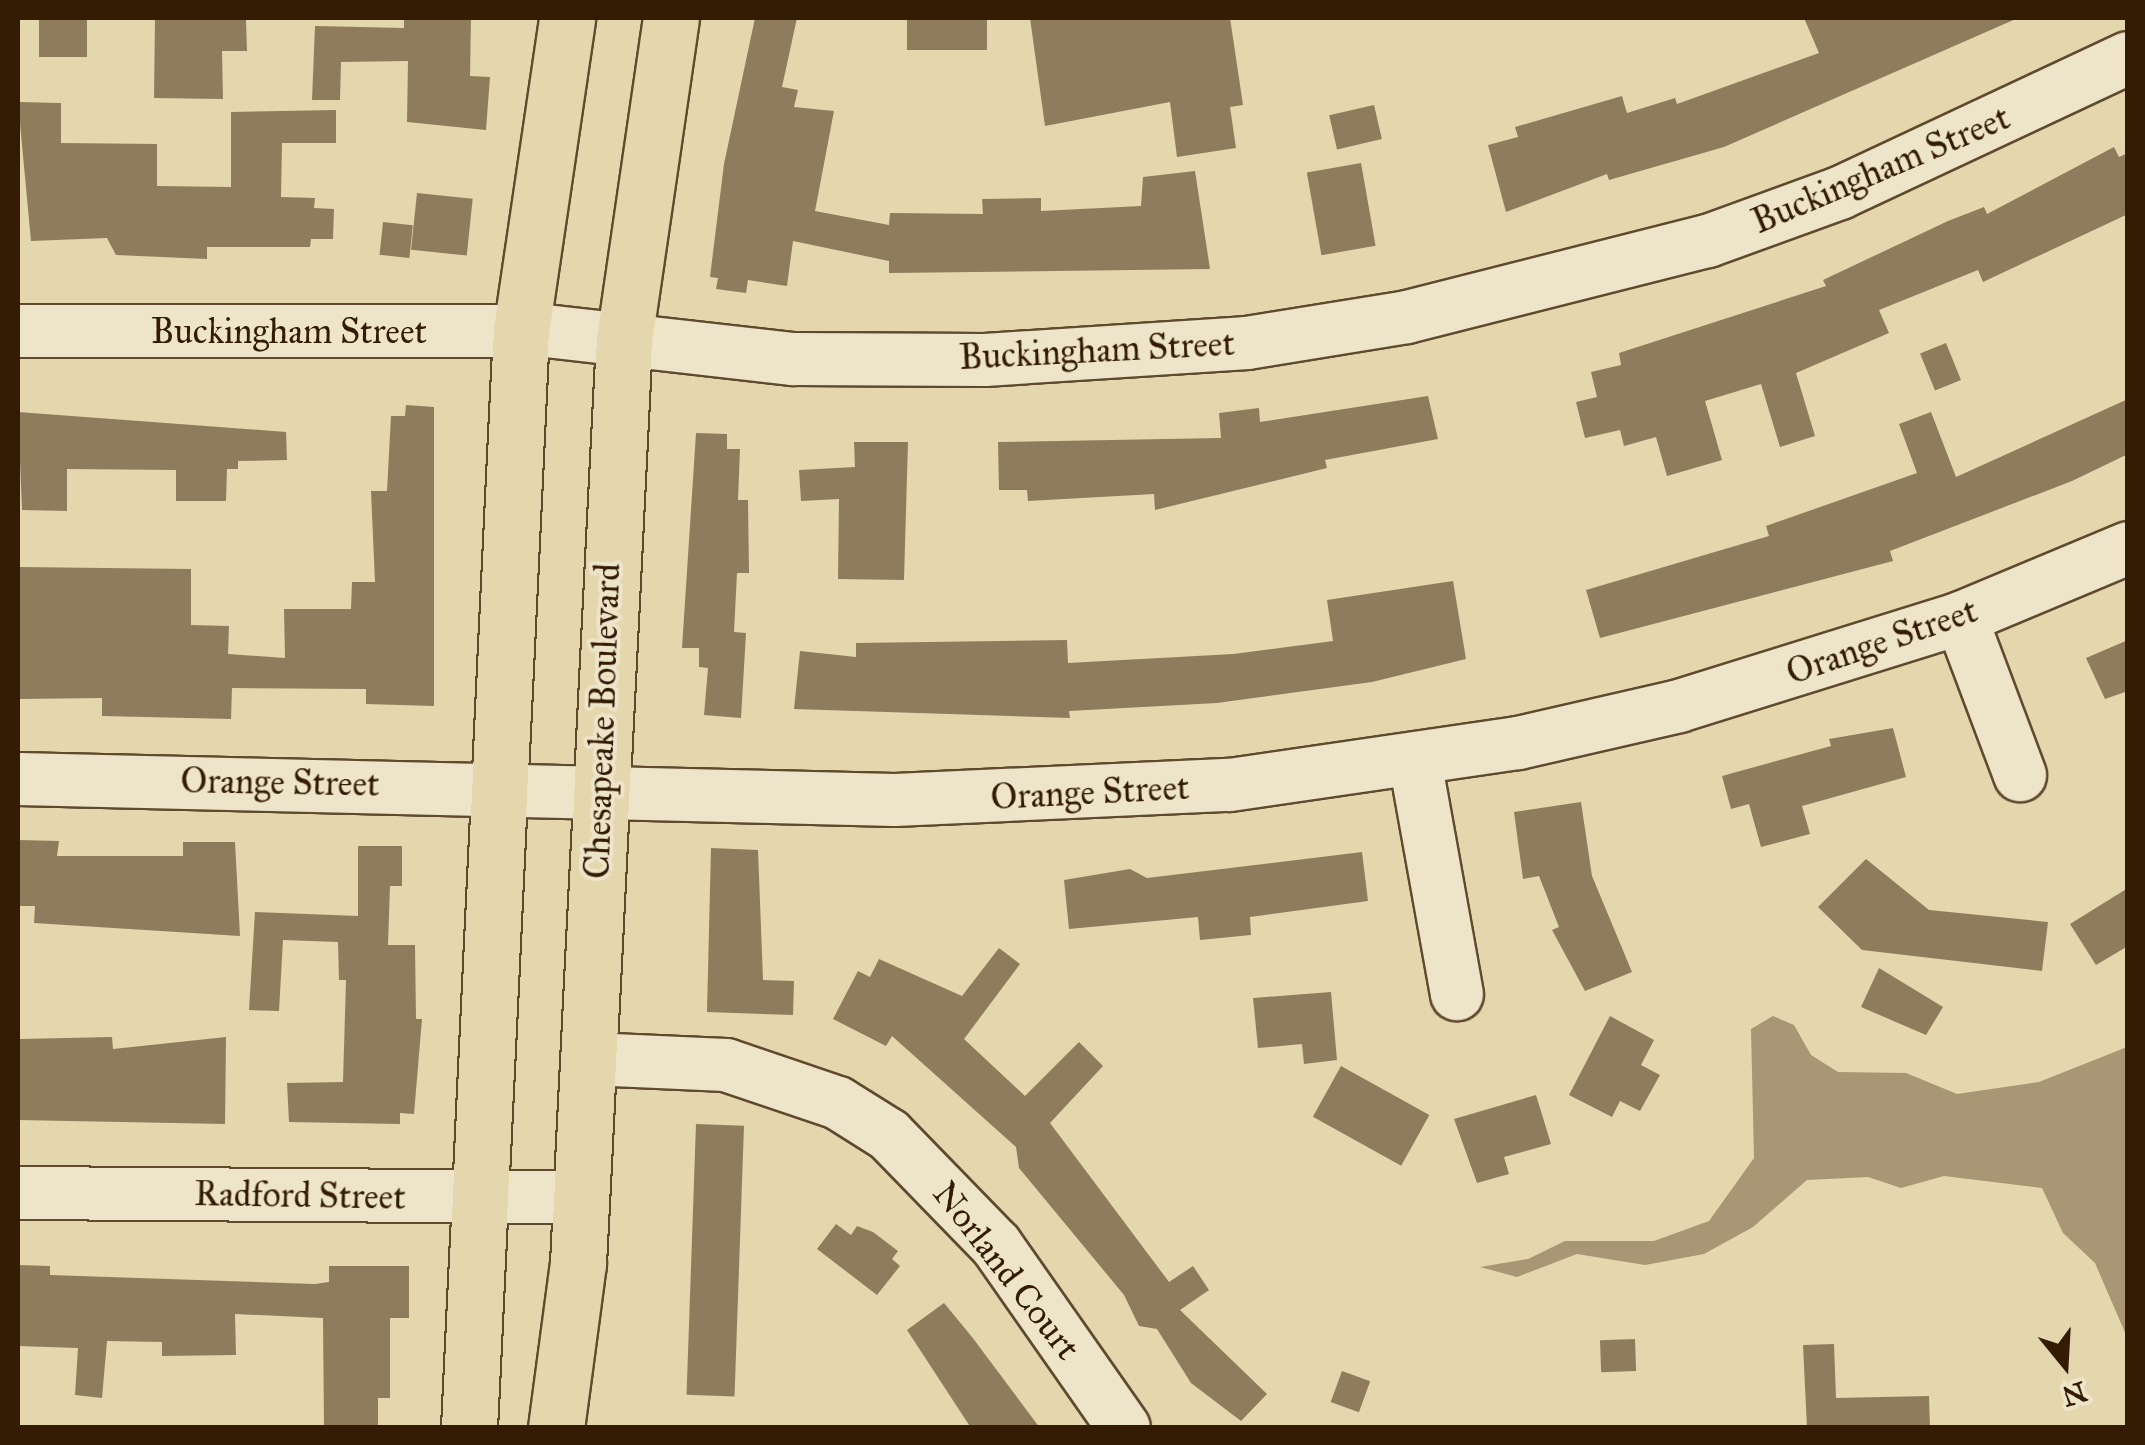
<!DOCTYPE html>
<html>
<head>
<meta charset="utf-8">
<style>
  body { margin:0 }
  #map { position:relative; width:2145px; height:1445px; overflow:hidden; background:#e4d6ad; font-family:"IM FELL Great Primer",serif }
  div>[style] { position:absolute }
  .water>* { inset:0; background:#a89674 }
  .building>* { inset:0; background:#8f7c5c; transform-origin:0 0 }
  .roads { filter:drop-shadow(2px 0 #5f4a2e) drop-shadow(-2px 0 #5f4a2e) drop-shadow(0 2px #5f4a2e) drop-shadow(0 -2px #5f4a2e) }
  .minor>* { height:52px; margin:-26px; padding:0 26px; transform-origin:26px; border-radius:26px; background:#ede4ca }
  .major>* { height:55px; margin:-27.5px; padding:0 27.5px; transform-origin:27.5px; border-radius:27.5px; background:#e4d6ad }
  span { translate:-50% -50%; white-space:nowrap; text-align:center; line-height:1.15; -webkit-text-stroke:8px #ede4ca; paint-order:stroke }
  .street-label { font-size:35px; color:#331b04 }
  .frame { position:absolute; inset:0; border:20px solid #331b04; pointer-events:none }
  .north { position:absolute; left:2015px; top:1315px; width:100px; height:100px; -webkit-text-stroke:8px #ede4ca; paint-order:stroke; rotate:162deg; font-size:28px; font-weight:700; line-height:40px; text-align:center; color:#331b04 }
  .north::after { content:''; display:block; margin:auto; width:35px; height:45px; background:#331b04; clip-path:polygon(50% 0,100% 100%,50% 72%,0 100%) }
</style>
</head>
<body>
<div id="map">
  <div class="water">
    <i style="clip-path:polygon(1773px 1016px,1794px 1025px,1811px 1055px,1838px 1072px,1906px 1073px,1957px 1094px,2039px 1082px,2127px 1047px,2127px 1337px,2095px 1263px,2063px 1233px,2042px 1188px,1944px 1176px,1901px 1188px,1868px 1177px,1807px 1180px,1753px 1227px,1704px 1254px,1645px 1265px,1577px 1254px,1517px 1277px,1480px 1267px,1528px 1259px,1565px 1241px,1654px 1241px,1709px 1221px,1754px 1158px,1751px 1029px)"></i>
  </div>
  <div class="building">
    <i style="left:39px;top:18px;width:48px;height:39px"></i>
    <i style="clip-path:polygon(155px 18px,246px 18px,247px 51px,222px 51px,223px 99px,154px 98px)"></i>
    <i style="clip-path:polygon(404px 18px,471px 18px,470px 76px,490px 77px,486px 130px,407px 122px,408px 61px,341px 62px,340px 100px,312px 100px,315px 26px,404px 28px)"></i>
    <i style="clip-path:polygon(755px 18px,797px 18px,782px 87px,798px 90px,794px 107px,834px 111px,815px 211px,889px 225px,890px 213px,983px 214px,982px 199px,1041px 198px,1041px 211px,1141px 206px,1143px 177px,1195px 171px,1210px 269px,889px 273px,889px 261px,793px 241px,787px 286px,748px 280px,746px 293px,716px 289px,718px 278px,710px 277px,724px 164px)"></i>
    <i style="left:907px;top:18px;width:80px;height:32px"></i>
    <i style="clip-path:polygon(1030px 18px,1230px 18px,1243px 105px,1230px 107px,1236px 148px,1177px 157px,1170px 102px,1045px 126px)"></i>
    <i style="clip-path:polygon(1804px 18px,2018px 18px,1724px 147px,1609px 180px,1607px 174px,1506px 212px,1488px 145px,1518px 137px,1515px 127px,1622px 96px,1627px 113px,1675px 98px,1677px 104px,1819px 53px)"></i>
    <i style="clip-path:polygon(18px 102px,61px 103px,61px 143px,157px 144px,157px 186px,231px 187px,231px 112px,336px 110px,336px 143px,282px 143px,281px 197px,315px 198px,314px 208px,334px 209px,333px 239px,311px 239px,310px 247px,207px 247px,207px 259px,116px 255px,107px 238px,31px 241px)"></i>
    <i style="left:1374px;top:105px;width:35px;height:46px;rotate:77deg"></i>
    <i style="clip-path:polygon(2114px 147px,2119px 157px,2128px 153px,2128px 214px,1983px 282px,1978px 270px,1879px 310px,1889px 333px,1796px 373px,1815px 436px,1780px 447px,1761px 384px,1705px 401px,1722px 460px,1667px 476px,1656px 437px,1624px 446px,1620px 430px,1585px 438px,1576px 402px,1597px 397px,1591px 372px,1621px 365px,1619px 353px,1826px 286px,1823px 280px,1948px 221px,1984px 207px,1987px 214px)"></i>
    <i style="left:1361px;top:163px;width:84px;height:55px;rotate:80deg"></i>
    <i style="left:417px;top:193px;width:56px;height:57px;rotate:6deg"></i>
    <i style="left:383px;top:222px;width:30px;height:33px;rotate:6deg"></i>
    <i style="left:1946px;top:343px;width:40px;height:28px;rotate:68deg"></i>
    <i style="clip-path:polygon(1428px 396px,1438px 439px,1325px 460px,1327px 468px,1155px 510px,1154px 494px,1028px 501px,1027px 490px,999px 490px,998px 442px,1221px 438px,1219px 413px,1259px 408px,1260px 422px)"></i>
    <i style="clip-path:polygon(2128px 399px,2128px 454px,2072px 481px,1890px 551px,1893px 561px,1600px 638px,1586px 590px,1769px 536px,1766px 526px,1917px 473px,1899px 424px,1931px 412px,1956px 477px)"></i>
    <i style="clip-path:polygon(406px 405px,434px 407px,434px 706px,366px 704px,366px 689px,232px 688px,231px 719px,102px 716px,102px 698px,19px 699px,19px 567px,191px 569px,191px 625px,229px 626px,228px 654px,285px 658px,284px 609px,351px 609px,352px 582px,375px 582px,371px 491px,387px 491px,391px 416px,405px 416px)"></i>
    <i style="clip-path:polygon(18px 412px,286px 432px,287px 460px,238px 461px,238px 469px,227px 469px,226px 501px,176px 501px,176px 470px,67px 469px,67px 511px,22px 510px)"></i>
    <i style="clip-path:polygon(696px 433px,727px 434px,727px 449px,740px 449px,738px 500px,748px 500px,749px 573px,737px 573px,734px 632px,746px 633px,741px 718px,704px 715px,708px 668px,699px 667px,699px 648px,682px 648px)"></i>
    <i style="clip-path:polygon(854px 442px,908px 442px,904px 580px,838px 579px,839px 499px,801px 501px,799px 470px,855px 467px)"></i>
    <i style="clip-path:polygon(1453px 581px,1466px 659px,1372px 682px,1217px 703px,1069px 711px,1070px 718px,794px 709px,800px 651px,856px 657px,856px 643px,1067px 640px,1068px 663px,1233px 654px,1333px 641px,1327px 600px)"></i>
    <i style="clip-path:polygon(2128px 640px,2128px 691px,2105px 699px,2086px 658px)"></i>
    <i style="clip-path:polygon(1893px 728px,1906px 777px,1802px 806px,1810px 834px,1761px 847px,1749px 804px,1731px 809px,1722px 776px,1831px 746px,1829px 739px)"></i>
    <i style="clip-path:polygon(1581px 802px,1592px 876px,1632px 972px,1585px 991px,1552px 930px,1559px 927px,1539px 876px,1523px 879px,1514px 812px)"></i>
    <i style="clip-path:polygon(18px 840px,59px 841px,57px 856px,183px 856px,183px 842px,235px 842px,240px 936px,34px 923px,35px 906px,18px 906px)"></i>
    <i style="clip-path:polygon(358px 846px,402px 846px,402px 886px,390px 886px,388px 945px,415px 945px,416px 1019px,422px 1019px,414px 1114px,400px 1113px,400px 1124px,289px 1122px,287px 1083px,343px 1082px,346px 980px,339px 980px,338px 942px,283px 940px,279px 1011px,249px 1010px,255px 912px,358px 916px)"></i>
    <i style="clip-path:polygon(711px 848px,758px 850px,763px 980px,794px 981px,793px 1015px,707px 1012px)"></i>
    <i style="clip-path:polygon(1362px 852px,1368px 901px,1250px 917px,1251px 935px,1200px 940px,1198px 917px,1069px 929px,1064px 880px,1130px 869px,1147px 878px)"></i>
    <i style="clip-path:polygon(1866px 859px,1929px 910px,2048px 922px,2042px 971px,1862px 950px,1818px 907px)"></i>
    <i style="clip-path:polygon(2128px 888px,2128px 946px,2096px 965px,2070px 924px)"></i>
    <i style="clip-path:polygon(999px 948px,1020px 964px,964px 1039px,1025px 1096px,1079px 1042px,1103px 1066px,1050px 1123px,1169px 1282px,1193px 1266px,1209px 1290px,1180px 1310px,1267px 1394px,1241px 1421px,1191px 1383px,1157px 1329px,1139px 1326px,1124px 1295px,1019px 1168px,1016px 1147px,892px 1036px,886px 1046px,833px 1019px,858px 971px,870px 977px,879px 959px,962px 996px)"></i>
    <i style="clip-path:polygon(1879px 968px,1943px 1007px,1926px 1035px,1861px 1007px)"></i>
    <i style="clip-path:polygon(1331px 992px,1337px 1060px,1304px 1064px,1302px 1044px,1258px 1048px,1253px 998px)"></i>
    <i style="clip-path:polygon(1610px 1016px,1654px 1040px,1641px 1065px,1660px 1075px,1640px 1111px,1620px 1101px,1612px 1117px,1569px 1095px)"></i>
    <i style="clip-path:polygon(112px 1037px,113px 1049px,226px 1037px,225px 1124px,18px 1120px,20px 1039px)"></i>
    <i style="left:1341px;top:1066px;width:101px;height:58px;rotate:29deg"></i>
    <i style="clip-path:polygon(1536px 1095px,1551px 1144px,1504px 1157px,1509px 1174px,1477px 1183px,1454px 1119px)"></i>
    <i style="left:696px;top:1124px;width:48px;height:271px;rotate:2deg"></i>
    <i style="clip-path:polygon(836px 1224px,851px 1235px,857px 1226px,873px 1232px,898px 1251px,892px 1259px,900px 1266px,877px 1295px,817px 1249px)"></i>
    <i style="clip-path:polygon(18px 1265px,50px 1266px,50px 1275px,315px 1284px,329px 1282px,329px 1266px,409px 1266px,409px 1318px,390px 1318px,390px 1398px,378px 1398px,378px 1428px,324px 1428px,323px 1318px,235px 1314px,236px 1355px,162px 1356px,162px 1342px,107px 1341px,102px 1398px,75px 1395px,78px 1348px,18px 1346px)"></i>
    <i style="clip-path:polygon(944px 1303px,972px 1337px,1040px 1428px,971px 1428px,907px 1330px)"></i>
    <i style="left:1635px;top:1339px;width:32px;height:35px;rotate:88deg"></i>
    <i style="clip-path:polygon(1834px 1344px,1836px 1398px,1929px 1396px,1930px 1428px,1807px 1428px,1803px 1345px)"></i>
    <i style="left:1342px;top:1371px;width:30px;height:33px;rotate:20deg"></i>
  </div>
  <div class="roads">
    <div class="minor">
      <i style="left:18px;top:331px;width:528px"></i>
      <i style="left:546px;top:331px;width:249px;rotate:6.5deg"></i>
      <i style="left:793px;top:359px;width:192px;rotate:0.3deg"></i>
      <i style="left:985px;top:360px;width:263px;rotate:-3.7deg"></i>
      <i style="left:1247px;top:343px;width:162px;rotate:-9.2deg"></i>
      <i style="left:1407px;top:317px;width:310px;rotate:-14.2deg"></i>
      <i style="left:1708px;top:241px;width:140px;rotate:-20deg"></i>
      <i style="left:1840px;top:193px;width:318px;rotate:-25.1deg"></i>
      <i style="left:1961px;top:618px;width:168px;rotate:69.4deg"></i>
      <i style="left:1415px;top:761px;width:237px;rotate:79.8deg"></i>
      <i style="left:18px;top:779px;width:877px;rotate:1.37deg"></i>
      <i style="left:895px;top:800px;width:335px;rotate:-2.6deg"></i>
      <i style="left:1230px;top:785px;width:291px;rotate:-8.3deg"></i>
      <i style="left:1518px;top:743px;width:165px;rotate:-12.9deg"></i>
      <i style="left:1679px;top:706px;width:295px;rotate:-17.3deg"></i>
      <i style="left:1961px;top:618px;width:181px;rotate:-22.7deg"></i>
      <i style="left:590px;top:1059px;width:136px;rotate:2.5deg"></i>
      <i style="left:726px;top:1065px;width:118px;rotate:18.7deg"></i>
      <i style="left:838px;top:1103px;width:60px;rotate:32.1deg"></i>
      <i style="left:889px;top:1135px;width:153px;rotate:45.8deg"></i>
      <i style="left:996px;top:1245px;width:223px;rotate:55deg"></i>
      <i style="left:18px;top:1193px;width:564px;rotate:0.41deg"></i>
    </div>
    <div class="major">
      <i style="left:469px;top:1428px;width:1098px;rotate:-87.29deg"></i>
      <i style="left:521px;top:331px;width:316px;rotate:-81.6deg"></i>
      <i style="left:556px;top:1428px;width:166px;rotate:-82.4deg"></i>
      <i style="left:578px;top:1263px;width:924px;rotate:-87.15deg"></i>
      <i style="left:624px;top:340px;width:325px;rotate:-81.7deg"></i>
    </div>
  </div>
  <div class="street-label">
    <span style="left:1881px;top:170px;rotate:-23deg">Buckingham Street</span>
    <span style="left:289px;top:332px">Buckingham Street</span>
    <span style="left:1097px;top:351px;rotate:-3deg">Buckingham Street</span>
    <span style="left:1882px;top:642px;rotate:-19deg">Orange Street</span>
    <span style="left:603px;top:721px;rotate:-88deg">Chesapeake Boulevard</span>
    <span style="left:280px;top:783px;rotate:1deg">Orange Street</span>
    <span style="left:1090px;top:793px;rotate:-3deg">Orange Street</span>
    <span style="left:300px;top:1196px;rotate:1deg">Radford Street</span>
    <span style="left:1006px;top:1271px;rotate:52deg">Norland Court</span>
  </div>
  <div class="frame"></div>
  <div class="north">N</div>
</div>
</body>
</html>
